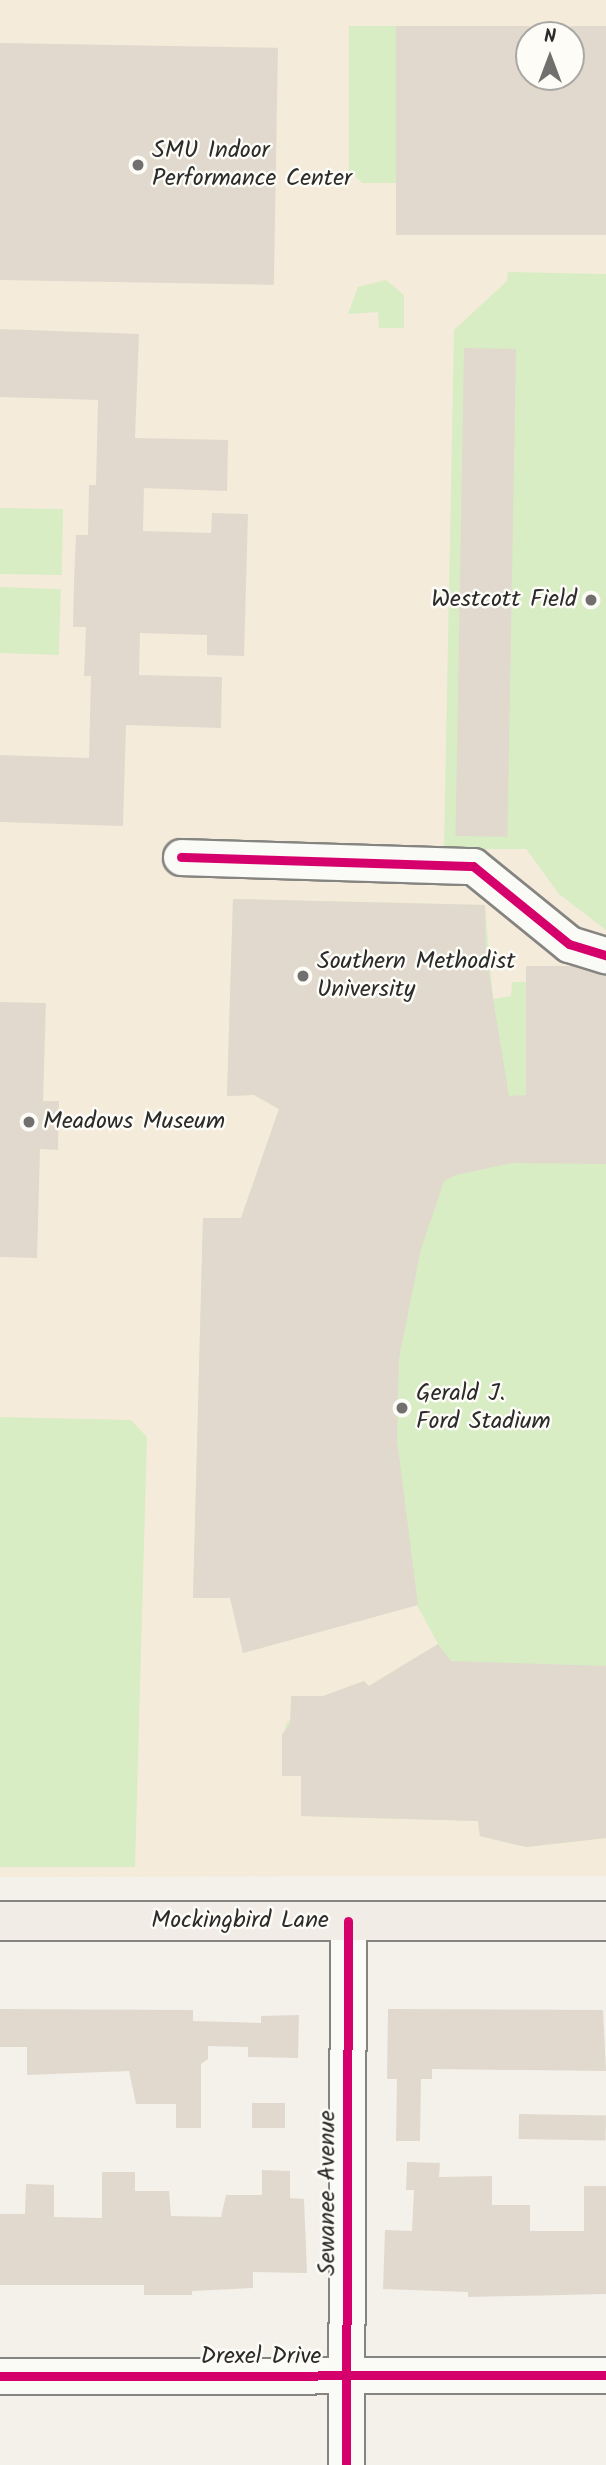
<!DOCTYPE html>
<html>
<head>
<meta charset="utf-8">
<style>
  body { margin:0 }
  #map { position:relative; width:606px; height:2465px; overflow:hidden; background:#f4f1ea; font-family:Kalam,sans-serif }
  div>[style] { position:absolute }
  .built>* { inset:0; background:#f5ebdb }
  .green>* { inset:0; background:#d8edc4; transform-origin:0 0 }
  .building>* { inset:0; background:#e1d9cd; transform-origin:0 0 }
  .roads { filter:drop-shadow(2px 0 #858481) drop-shadow(-2px 0 #858481) drop-shadow(0 2px #858481) drop-shadow(0 -2px #858481) }
  .minor>* { height:35px; margin:-17.5px; padding:0 17.5px; transform-origin:17.5px; border-radius:17.5px; background:#fafaf7 }
  .major>* { height:38px; margin:-19px; padding:0 19px; transform-origin:19px; border-radius:19px; background:#f1ede6 }
  .cycleway>* { height:9px; margin:-4.5px; padding:0 4.5px; transform-origin:4.5px; border-radius:4.5px; background:#d6006c }
  .dots>* { width:19px; height:19px; translate:-50% -50%; box-sizing:border-box; border:4px solid #fdfcf7; border-radius:50% }
  span { translate:-50% -50%; white-space:nowrap; text-align:center; line-height:1.15; -webkit-text-stroke:5px #fdfcf7; paint-order:stroke }
  .poi-label { font-size:24px; color:#2b2b2b }
  .left { translate:0 -50%; text-align:left }
  .right { translate:-100% -50%; text-align:right }
  .street-label { font-size:24px; color:#2b2b2b }
  .north { position:absolute; left:515px; top:21px; width:70px; height:70px; box-sizing:border-box; background:#fdfcf7; border:2px solid #a9a8a5; border-radius:50%; rotate:0deg; font-size:19px; font-weight:700; line-height:28px; text-align:center; color:#2b2b2b }
  .north::after { content:''; display:block; margin:auto; width:24px; height:32px; background:#71706e; clip-path:polygon(50% 0,100% 100%,50% 72%,0 100%) }
</style>
</head>
<body>
<div id="map">
  <div class="built">
    <i style="clip-path:polygon(evenodd,0 0,606px 0,606px 1876px,0 1877px,0 0,529px 35px,571px 35px,571px 77px,529px 77px,529px 35px)"></i>
  </div>
  <div class="green">
    <i style="clip-path:polygon(349px 26px,396px 26px,396px 183px,362px 183px,349px 170px)"></i>
    <i style="clip-path:polygon(508px 272px,606px 274px,606px 930px,559px 894px,526px 849px,444px 849px,454px 330px,507px 281px)"></i>
    <i style="clip-path:polygon(386px 280px,404px 295px,404px 328px,379px 328px,378px 312px,348px 314px,358px 287px)"></i>
    <i style="left:0;top:508px;width:63px;height:66px;rotate:1deg"></i>
    <i style="left:0;top:587px;width:61px;height:66px;rotate:2deg"></i>
    <i style="clip-path:polygon(233px 899px,485px 905px,493px 999px,511px 996px,512px 982px,529px 982px,526px 966px,606px 966px,606px 1838px,526px 1847px,480px 1836px,478px 1821px,301px 1816px,301px 1776px,282px 1776px,286px 1724px,305px 1703px,364px 1681px,369px 1686px,438px 1644px,417px 1605px,243px 1653px,230px 1598px,193px 1598px,203px 1218px,241px 1218px,279px 1109px,254px 1095px,227px 1096px)"></i>
    <i style="clip-path:polygon(0 1417px,131px 1420px,147px 1437px,135px 1867px,0 1867px)"></i>
  </div>
  <div class="building">
    <i style="clip-path:polygon(396px 26px,529px 26px,529px 77px,571px 77px,571px 26px,606px 26px,606px 235px,396px 235px)"></i>
    <i style="left:0;top:43px;width:278px;height:237px;rotate:1deg"></i>
    <i style="clip-path:polygon(0 329px,139px 334px,135px 438px,228px 440px,227px 491px,144px 488px,143px 531px,211px 533px,212px 513px,248px 514px,244px 656px,207px 655px,207px 635px,140px 633px,139px 675px,222px 677px,221px 728px,126px 725px,123px 826px,0 822px,0 755px,89px 758px,91px 676px,84px 676px,86px 627px,73px 627px,74px 583px,76px 535px,88px 535px,89px 485px,96px 485px,98px 400px,0 397px)"></i>
    <i style="left:464px;top:348px;width:52px;height:488px;rotate:1deg"></i>
    <i style="clip-path:polygon(233px 899px,485px 905px,486px 955px,509px 1096px,526px 1095px,526px 966px,573px 966px,606px 975px,606px 1164px,512px 1163px,456px 1175px,444px 1181px,421px 1249px,399px 1358px,397px 1440px,418px 1605px,243px 1653px,230px 1598px,193px 1598px,203px 1218px,241px 1218px,279px 1109px,254px 1095px,227px 1096px)"></i>
    <i style="clip-path:polygon(0 1002px,46px 1003px,43px 1101px,59px 1101px,58px 1150px,40px 1149px,37px 1258px,0 1257px)"></i>
    <i style="clip-path:polygon(438px 1644px,451px 1661px,606px 1666px,606px 1838px,526px 1847px,480px 1836px,478px 1821px,301px 1816px,301px 1776px,282px 1776px,282px 1734px,290px 1724px,291px 1696px,323px 1696px,364px 1681px,369px 1686px)"></i>
    <i style="clip-path:polygon(0 2009px,193px 2010px,193px 2021px,261px 2023px,261px 2016px,299px 2015px,298px 2058px,248px 2057px,248px 2047px,208px 2046px,208px 2059px,201px 2064px,201px 2128px,176px 2128px,176px 2104px,136px 2104px,129px 2071px,27px 2075px,27px 2047px,0 2047px)"></i>
    <i style="clip-path:polygon(388px 2009px,603px 2010px,606px 2071px,432px 2069px,432px 2079px,421px 2079px,420px 2141px,396px 2141px,397px 2079px,387px 2079px)"></i>
    <i style="left:252px;top:2103px;width:33px;height:25px"></i>
    <i style="left:519px;top:2114px;width:87px;height:25px;rotate:1deg"></i>
    <i style="clip-path:polygon(407px 2162px,440px 2163px,439px 2177px,492px 2176px,492px 2205px,530px 2205px,530px 2231px,584px 2231px,584px 2186px,606px 2186px,606px 2294px,468px 2297px,468px 2292px,383px 2289px,385px 2230px,412px 2231px,414px 2190px,406px 2190px)"></i>
    <i style="clip-path:polygon(262px 2170px,290px 2171px,290px 2198px,304px 2199px,307px 2273px,253px 2272px,253px 2288px,192px 2291px,192px 2295px,144px 2295px,144px 2285px,0 2285px,0 2214px,25px 2214px,26px 2184px,54px 2185px,54px 2217px,102px 2218px,102px 2172px,135px 2172px,135px 2191px,169px 2191px,171px 2216px,221px 2217px,226px 2195px,262px 2195px)"></i>
  </div>
  <div class="roads">
    <div class="minor">
      <i style="left:181px;top:857px;width:292px;rotate:1.8deg"></i>
      <i style="left:473px;top:866px;width:124px;rotate:39.1deg"></i>
      <i style="left:569px;top:944px;width:39px;rotate:17deg"></i>
      <i style="left:0;top:2376px;width:606px;rotate:-0.09deg"></i>
      <i style="left:346px;top:2465px;width:544px;rotate:-89.79deg"></i>
    </div>
    <div class="major">
      <i style="left:0;top:1921px;width:606px"></i>
    </div>
  </div>
  <div class="cycleway">
    <i style="left:181px;top:857px;width:292px;rotate:1.8deg"></i>
    <i style="left:473px;top:866px;width:124px;rotate:39.1deg"></i>
    <i style="left:569px;top:944px;width:39px;rotate:17deg"></i>
    <i style="left:0;top:2376px;width:606px;rotate:-0.09deg"></i>
    <i style="left:346px;top:2465px;width:544px;rotate:-89.79deg"></i>
  </div>
  <div class="dots">
    <i style="left:138px;top:165px;background:#71706e"></i>
    <i style="left:591px;top:600px;background:#71706e"></i>
    <i style="left:303px;top:976px;background:#71706e"></i>
    <i style="left:29px;top:1122px;background:#71706e"></i>
    <i style="left:402px;top:1408px;background:#71706e"></i>
  </div>
  <div class="poi-label">
    <span class="left" style="left:152px;top:165px">SMU Indoor<br>Performance Center</span>
    <span class="right" style="left:577px;top:600px">Westcott Field</span>
    <span class="left" style="left:317px;top:976px">Southern Methodist<br>University</span>
    <span class="left" style="left:43px;top:1122px">Meadows Museum</span>
    <span class="left" style="left:416px;top:1408px">Gerald J.<br>Ford Stadium</span>
  </div>
  <div class="street-label">
    <span style="left:240px;top:1921px">Mockingbird Lane</span>
    <span style="left:328px;top:2193px;rotate:-90deg">Sewanee Avenue</span>
    <span style="left:261px;top:2357px">Drexel Drive</span>
  </div>
  <div class="north">N</div>
</div>
</body>
</html>
